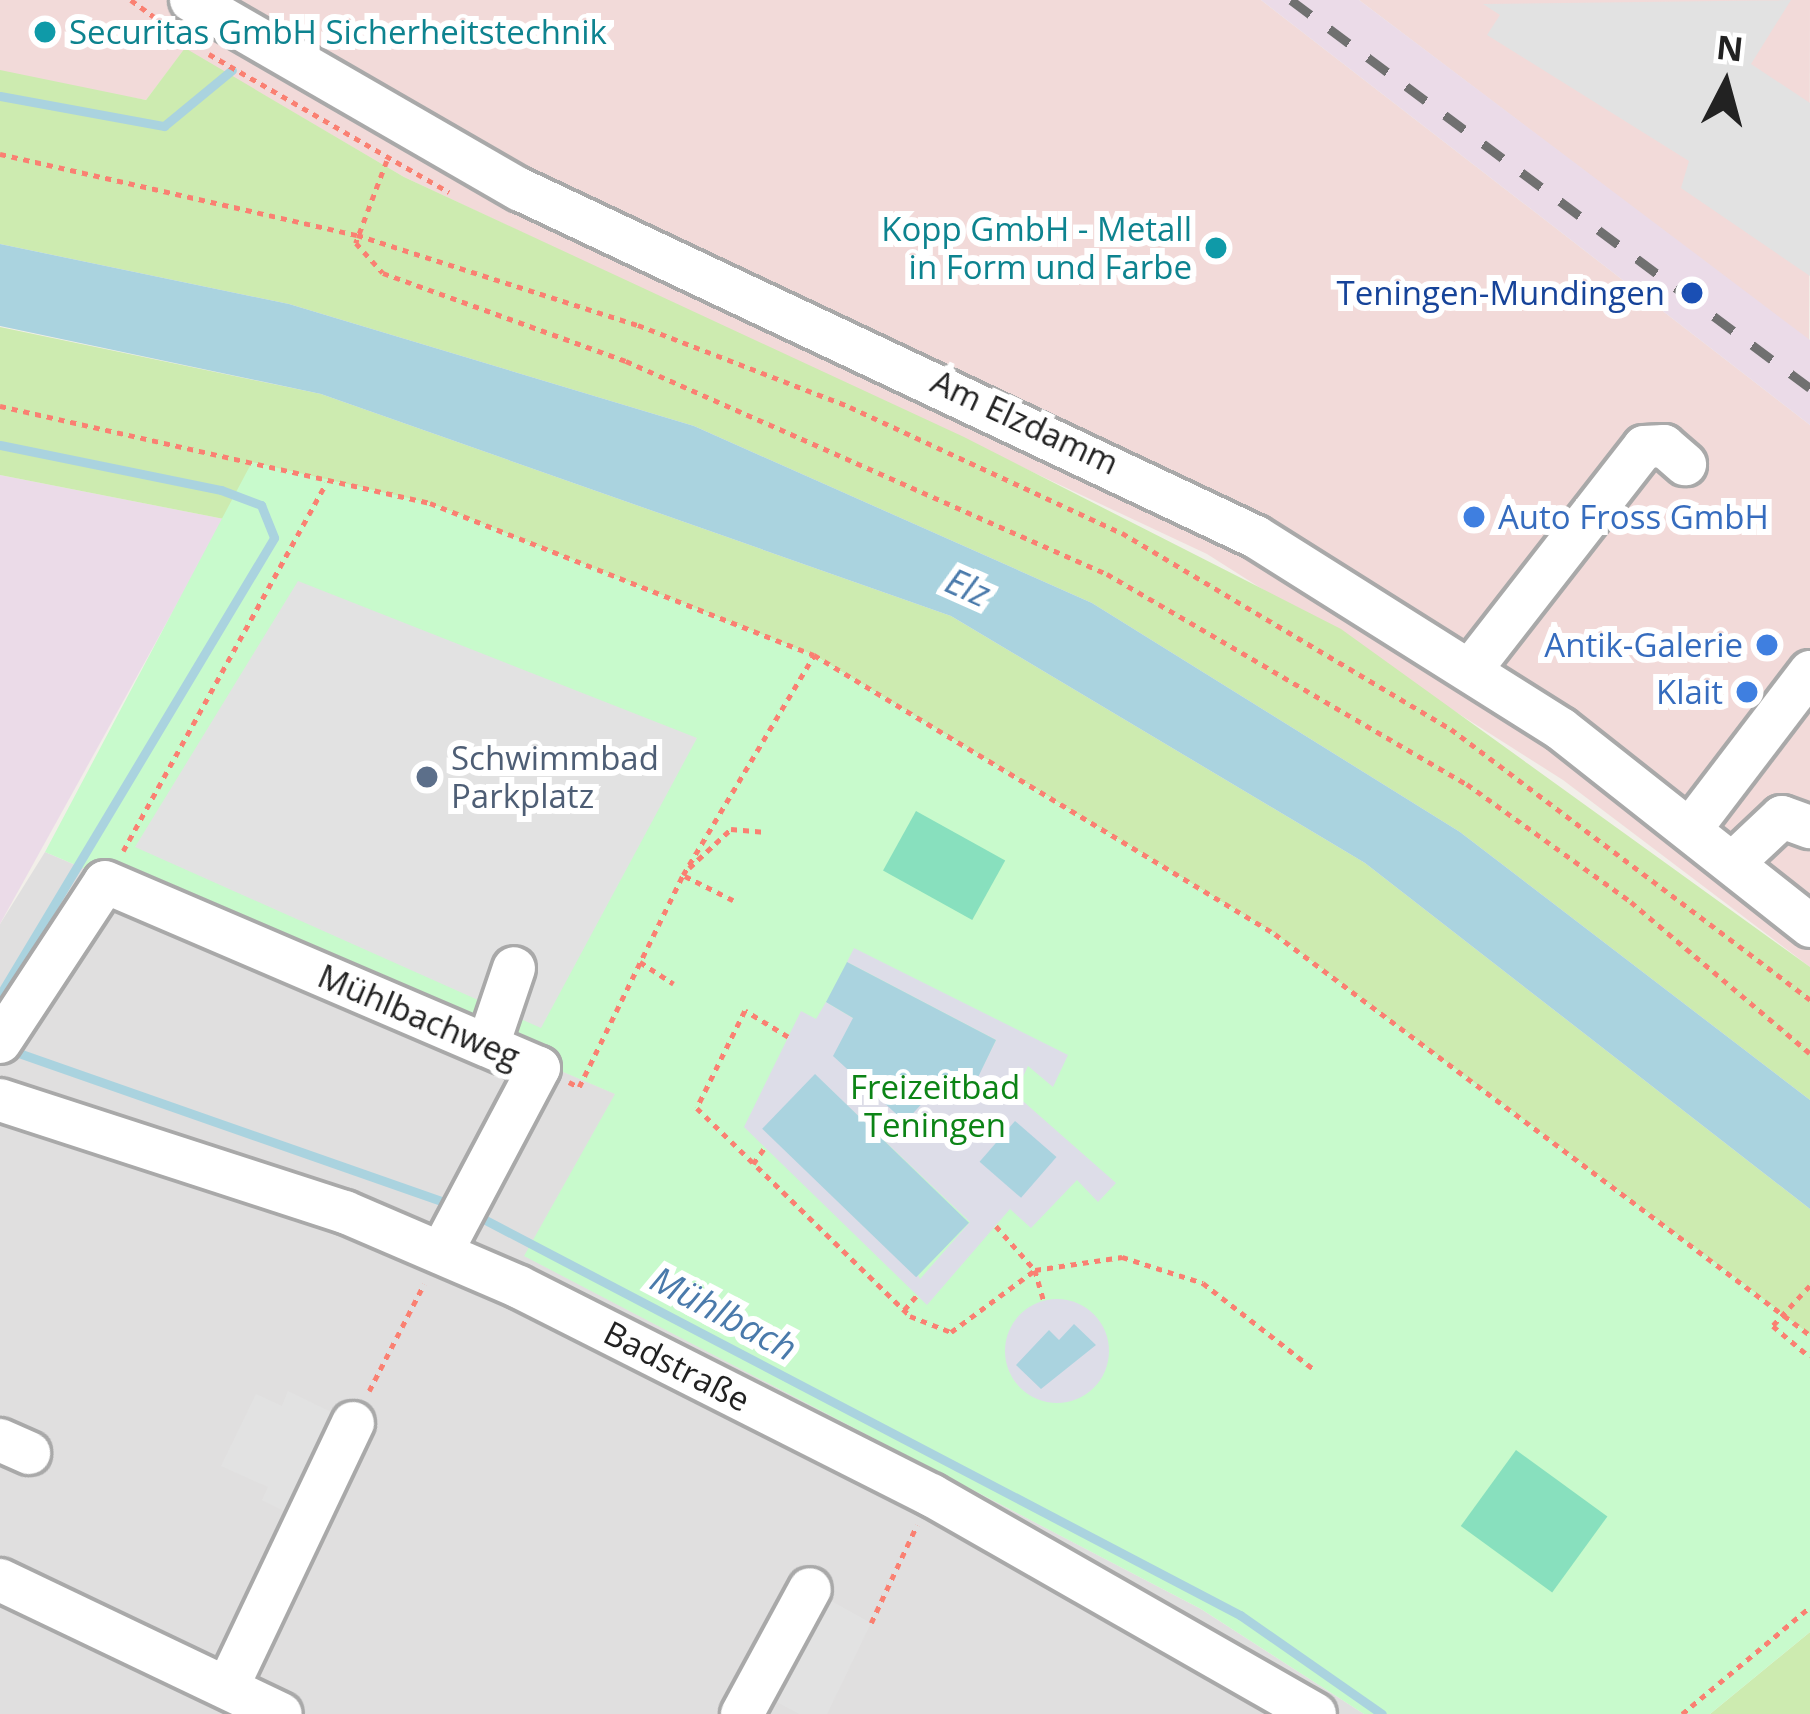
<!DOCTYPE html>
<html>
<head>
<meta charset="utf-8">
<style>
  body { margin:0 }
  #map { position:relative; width:1810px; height:1714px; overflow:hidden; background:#f2efe9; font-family:"Open Sans",sans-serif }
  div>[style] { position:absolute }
  .residential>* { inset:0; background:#e0dfdf }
  .commercial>* { inset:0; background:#f2dad9 }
  .industrial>* { inset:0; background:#ebdbe8 }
  .grass>* { inset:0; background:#cdebb0 }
  .park>* { inset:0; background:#c8facc }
  .pitch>* { inset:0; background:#88e0be; transform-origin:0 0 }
  .parking>* { inset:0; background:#e2e2e2 }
  .plaza>* { inset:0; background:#dddde8 }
  .round { border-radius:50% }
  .water>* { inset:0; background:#aad3df; transform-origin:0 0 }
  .stream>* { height:9px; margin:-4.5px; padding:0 4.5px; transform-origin:4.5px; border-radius:4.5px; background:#aad3df }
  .path>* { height:4.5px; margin-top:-2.25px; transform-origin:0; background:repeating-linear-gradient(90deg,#fa8072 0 6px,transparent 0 12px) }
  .roads { filter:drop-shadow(3px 0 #a9a9a9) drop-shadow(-3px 0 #a9a9a9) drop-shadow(0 3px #a9a9a9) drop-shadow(0 -3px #a9a9a9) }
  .minor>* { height:42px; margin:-21px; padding:0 21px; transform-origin:21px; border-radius:21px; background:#fff }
  .rail>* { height:9px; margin-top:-4.5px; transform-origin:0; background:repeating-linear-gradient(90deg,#707070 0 24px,transparent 0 48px) }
  .dots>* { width:33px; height:33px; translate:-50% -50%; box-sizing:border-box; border:6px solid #fff; border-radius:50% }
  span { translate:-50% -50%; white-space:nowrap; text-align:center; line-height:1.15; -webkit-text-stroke:12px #fff; paint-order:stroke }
  .culture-label { font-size:33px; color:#0d838f }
  .left { translate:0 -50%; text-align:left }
  .right { translate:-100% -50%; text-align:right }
  .transit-label { font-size:33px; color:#164399 }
  .street-label { font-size:33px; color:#222 }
  .shop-label { font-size:33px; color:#366cbe }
  .service-label { font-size:33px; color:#4e5e75 }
  .park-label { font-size:33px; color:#0c8416 }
  .water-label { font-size:36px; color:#4a7aab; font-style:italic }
  .north { position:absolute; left:1666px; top:24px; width:120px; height:120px; -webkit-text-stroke:9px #fff; paint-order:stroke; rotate:6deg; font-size:33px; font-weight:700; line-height:48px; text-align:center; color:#222 }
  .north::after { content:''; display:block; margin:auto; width:42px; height:54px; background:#222; clip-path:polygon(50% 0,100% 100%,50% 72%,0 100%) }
</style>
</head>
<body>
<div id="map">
  <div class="residential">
    <i style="clip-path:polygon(45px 852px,616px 1094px,525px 1256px,1201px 1609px,1364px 1714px,0 1714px,0 924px)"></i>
  </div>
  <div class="commercial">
    <i style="clip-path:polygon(0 0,1261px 0,1810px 425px,1810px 967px,1563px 780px,1207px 554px,404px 177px,185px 49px,146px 100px,0 74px)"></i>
    <i style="clip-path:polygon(1359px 0,1810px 0,1809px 341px)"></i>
  </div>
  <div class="industrial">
    <i style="clip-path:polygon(1261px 0,1359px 0,1810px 340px,1810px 425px)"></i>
    <i style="clip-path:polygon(0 475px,224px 519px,0 924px)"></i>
  </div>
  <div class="grass">
    <i style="clip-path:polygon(185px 48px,404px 177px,964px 437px,1341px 629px,1810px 967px,1810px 1100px,1460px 832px,1092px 603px,694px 426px,289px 304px,0 244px,0 70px,146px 100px)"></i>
    <i style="clip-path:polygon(0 327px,321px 394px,951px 616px,1365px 863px,1810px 1209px,1810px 1335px,1275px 934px,814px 655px,253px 463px,224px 519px,0 475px)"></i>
    <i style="clip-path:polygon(1810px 1632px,1810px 1714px,1710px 1714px)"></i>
  </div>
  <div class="park">
    <i style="clip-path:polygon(252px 462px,430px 503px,814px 655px,1275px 934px,1744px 1284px,1810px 1335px,1810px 1632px,1710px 1714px,1364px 1714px,1201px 1609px,524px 1256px,615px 1094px,45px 852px)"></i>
  </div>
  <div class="pitch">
    <i style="left:916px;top:811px;width:102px;height:68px;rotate:29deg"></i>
    <i style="left:1516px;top:1450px;width:113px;height:94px;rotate:36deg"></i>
  </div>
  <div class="parking">
    <i style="clip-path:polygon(1791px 0,1751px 64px,1810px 103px,1810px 276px,1681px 188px,1689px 161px,1487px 35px,1500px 15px,1483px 4px)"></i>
    <i style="clip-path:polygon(298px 581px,697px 738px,541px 1028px,135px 847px)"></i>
    <i style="clip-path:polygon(288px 1391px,372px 1432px,307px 1567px,275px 1536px,286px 1512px,262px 1500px,268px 1487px,221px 1466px,256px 1394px,282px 1406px)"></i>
    <i style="clip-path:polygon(799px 1583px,871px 1623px,827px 1714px,799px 1714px,743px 1684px)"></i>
  </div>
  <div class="plaza">
    <i style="clip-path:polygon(evenodd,854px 948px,1068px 1055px,1053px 1087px,1028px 1066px,1015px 1094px,1116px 1183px,1098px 1202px,1077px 1180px,1031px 1228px,1010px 1209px,927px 1305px,744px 1127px,801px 1011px,816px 1019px,826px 1002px,853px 1018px,905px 1121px,940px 1083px,967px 1098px,996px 1040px,847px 962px,854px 948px,815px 1075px,970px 1222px,920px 1279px,815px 1075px)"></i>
    <i class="round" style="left:1005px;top:1299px;width:104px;height:104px"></i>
  </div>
  <div class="water">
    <i style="clip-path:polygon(0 244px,289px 304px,694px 426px,1092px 603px,1460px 832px,1810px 1100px,1810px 1209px,1365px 863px,951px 616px,321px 394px,0 326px)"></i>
    <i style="clip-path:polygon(847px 962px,996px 1040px,968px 1098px,940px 1084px,905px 1122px,833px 1056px,853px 1018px,826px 1002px)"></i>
    <i style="left:815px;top:1074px;width:214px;height:76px;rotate:44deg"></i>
    <i style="left:1015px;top:1121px;width:55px;height:54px;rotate:41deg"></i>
    <i style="clip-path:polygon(1074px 1324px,1096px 1345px,1041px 1389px,1016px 1365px,1049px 1330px,1059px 1340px)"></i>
  </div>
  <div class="stream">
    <i style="left:0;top:96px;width:167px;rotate:10.4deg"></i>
    <i style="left:164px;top:126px;width:88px;rotate:-39.5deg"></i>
    <i style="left:0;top:445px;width:226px;rotate:11.5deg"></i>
    <i style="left:221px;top:490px;width:43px;rotate:20.6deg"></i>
    <i style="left:261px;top:505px;width:35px;rotate:68deg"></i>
    <i style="left:274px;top:538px;width:533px;rotate:120.95deg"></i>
    <i style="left:10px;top:1050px;width:469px;rotate:19.3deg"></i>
    <i style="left:474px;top:1214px;width:865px;rotate:27.63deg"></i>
    <i style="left:1240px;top:1615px;width:173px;rotate:34.9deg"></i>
  </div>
  <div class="path">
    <i style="left:131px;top:0;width:36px;rotate:36deg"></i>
    <i style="left:209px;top:54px;width:277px;rotate:29.9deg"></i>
    <i style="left:0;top:154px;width:366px;rotate:12.8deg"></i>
    <i style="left:357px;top:235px;width:295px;rotate:17.8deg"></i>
    <i style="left:638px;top:325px;width:227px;rotate:21.1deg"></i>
    <i style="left:850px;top:407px;width:300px;rotate:24.9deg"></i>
    <i style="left:1122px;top:533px;width:383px;rotate:30.8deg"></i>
    <i style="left:1451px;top:729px;width:450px;rotate:37deg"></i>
    <i style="left:387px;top:161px;width:88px;rotate:110.7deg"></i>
    <i style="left:356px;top:243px;width:40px;rotate:48deg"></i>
    <i style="left:383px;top:273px;width:258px;rotate:19.9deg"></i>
    <i style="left:626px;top:361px;width:526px;rotate:23.89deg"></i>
    <i style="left:1107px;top:574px;width:417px;rotate:30.3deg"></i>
    <i style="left:1467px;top:784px;width:202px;rotate:35.7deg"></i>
    <i style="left:1631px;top:902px;width:234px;rotate:40.2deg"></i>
    <i style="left:0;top:406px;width:441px;rotate:12.7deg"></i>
    <i style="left:430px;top:503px;width:413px;rotate:21.6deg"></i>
    <i style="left:814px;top:655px;width:539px;rotate:31.18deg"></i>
    <i style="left:1275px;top:934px;width:669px;rotate:36.85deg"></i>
    <i style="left:123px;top:851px;width:420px;rotate:-61.1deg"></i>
    <i style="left:689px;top:868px;width:57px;rotate:-42.9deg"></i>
    <i style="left:731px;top:829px;width:32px;rotate:5deg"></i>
    <i style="left:685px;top:876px;width:54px;rotate:26.6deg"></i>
    <i style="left:640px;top:962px;width:40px;rotate:32.9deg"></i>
    <i style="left:788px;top:1037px;width:50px;rotate:-148.8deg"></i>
    <i style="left:745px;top:1011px;width:108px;rotate:116.3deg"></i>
    <i style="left:697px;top:1108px;width:298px;rotate:44.3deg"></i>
    <i style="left:910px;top:1316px;width:44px;rotate:21.3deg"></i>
    <i style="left:951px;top:1332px;width:104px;rotate:-36.4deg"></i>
    <i style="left:1035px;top:1270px;width:88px;rotate:-8.5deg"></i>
    <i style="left:1122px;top:1257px;width:85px;rotate:17.8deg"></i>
    <i style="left:1203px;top:1283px;width:143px;rotate:37.9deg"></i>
    <i style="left:569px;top:1082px;width:11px;rotate:27deg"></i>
    <i style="left:579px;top:1087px;width:236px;rotate:-63.9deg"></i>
    <i style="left:683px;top:875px;width:256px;rotate:-59.2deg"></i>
    <i style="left:753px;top:1164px;width:21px;rotate:-55deg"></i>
    <i style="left:996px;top:1226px;width:59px;rotate:48.4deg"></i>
    <i style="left:1035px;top:1270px;width:32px;rotate:74deg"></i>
    <i style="left:1810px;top:1286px;width:54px;rotate:132.8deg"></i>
    <i style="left:1773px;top:1326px;width:48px;rotate:40deg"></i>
    <i style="left:904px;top:1310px;width:20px;rotate:-49deg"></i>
    <i style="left:369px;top:1391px;width:120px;rotate:-62.8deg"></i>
    <i style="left:871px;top:1623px;width:108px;rotate:-64.9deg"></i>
    <i style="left:1682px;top:1714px;width:167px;rotate:-39.9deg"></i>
  </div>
  <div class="roads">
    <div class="minor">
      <i style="left:191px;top:0;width:379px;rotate:30deg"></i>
      <i style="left:519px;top:189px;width:815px;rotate:25.28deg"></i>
      <i style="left:1256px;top:537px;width:360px;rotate:32.2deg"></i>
      <i style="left:1561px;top:729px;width:318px;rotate:38.3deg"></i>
      <i style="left:1472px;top:668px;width:280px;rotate:-52.1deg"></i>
      <i style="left:1644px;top:447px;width:20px;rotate:-3deg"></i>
      <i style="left:1664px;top:446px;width:28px;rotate:41deg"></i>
      <i style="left:1692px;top:827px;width:195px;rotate:-52.7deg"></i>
      <i style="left:1733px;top:863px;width:67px;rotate:-43.2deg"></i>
      <i style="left:1782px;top:817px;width:30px;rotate:20deg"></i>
      <i style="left:0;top:1042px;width:191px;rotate:-56.7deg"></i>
      <i style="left:105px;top:882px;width:472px;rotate:23.2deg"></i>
      <i style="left:539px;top:1068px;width:209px;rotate:117.9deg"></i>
      <i style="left:488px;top:1045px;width:81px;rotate:-71.3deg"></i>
      <i style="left:0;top:1100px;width:363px;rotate:18deg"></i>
      <i style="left:345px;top:1212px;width:189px;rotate:23.3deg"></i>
      <i style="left:519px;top:1287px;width:462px;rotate:26.8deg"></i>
      <i style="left:931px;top:1495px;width:442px;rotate:29.7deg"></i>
      <i style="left:0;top:1440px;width:32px;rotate:24deg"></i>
      <i style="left:0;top:1580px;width:311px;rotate:25.5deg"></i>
      <i style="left:229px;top:1684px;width:289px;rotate:-64.6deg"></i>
      <i style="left:742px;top:1714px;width:142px;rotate:-61.5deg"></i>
    </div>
  </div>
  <div class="rail">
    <i style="left:1291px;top:0;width:648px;rotate:36.78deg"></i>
  </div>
  <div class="dots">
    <i style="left:45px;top:32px;background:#0f9aa8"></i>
    <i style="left:1216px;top:248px;background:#0f9aa8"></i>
    <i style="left:1692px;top:293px;background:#1a4fb4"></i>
    <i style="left:1474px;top:517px;background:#3f7fe0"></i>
    <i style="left:1767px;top:645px;background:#3f7fe0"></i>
    <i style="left:1747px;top:692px;background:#3f7fe0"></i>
    <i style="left:427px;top:777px;background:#5c6f8a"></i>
  </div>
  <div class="culture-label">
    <span class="left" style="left:69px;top:32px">Securitas GmbH Sicherheitstechnik</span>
    <span class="right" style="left:1192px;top:248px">Kopp GmbH - Metall<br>in Form und Farbe</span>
  </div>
  <div class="transit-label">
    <span class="right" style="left:1665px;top:293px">Teningen-Mundingen</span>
  </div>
  <div class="street-label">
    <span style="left:1025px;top:422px;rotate:25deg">Am Elzdamm</span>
    <span style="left:419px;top:1016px;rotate:23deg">Mühlbachweg</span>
    <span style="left:677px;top:1366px;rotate:27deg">Badstraße</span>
  </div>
  <div class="shop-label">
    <span class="left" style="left:1498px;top:517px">Auto Fross GmbH</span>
    <span class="right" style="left:1743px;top:645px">Antik-Galerie</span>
    <span class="right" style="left:1723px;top:692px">Klait</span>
  </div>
  <div class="service-label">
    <span class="left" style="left:451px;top:777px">Schwimmbad<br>Parkplatz</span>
  </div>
  <div class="park-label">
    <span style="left:935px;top:1106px">Freizeitbad<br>Teningen</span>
  </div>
  <div class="water-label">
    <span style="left:968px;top:587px;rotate:24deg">Elz</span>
    <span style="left:724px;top:1313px;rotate:28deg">Mühlbach</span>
  </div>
  <div class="north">N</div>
</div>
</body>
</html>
